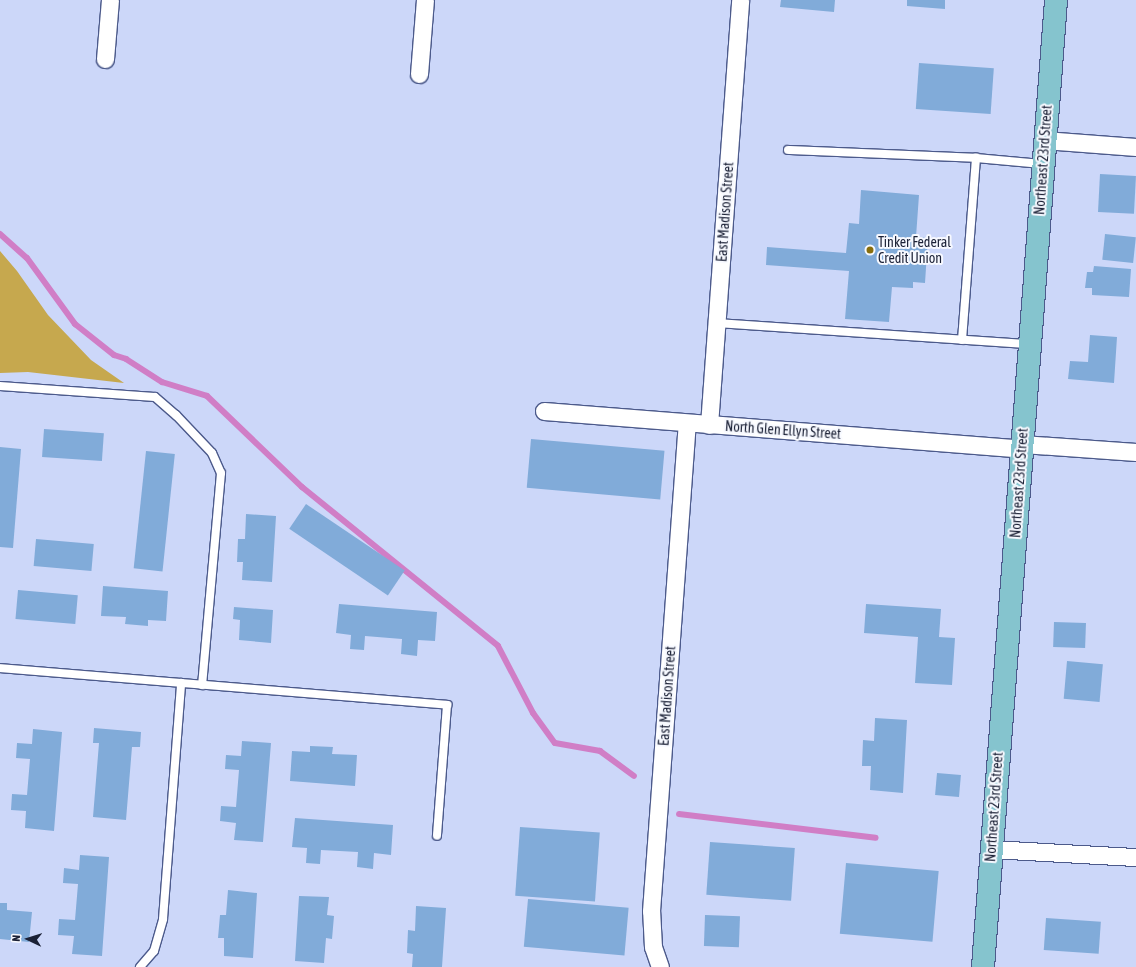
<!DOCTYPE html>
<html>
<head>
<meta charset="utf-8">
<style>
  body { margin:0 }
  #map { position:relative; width:1136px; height:967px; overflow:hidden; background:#ccd7f9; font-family:"Asap Condensed",sans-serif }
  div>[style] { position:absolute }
  .green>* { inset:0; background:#c6a84e }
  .stream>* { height:6px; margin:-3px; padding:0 3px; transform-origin:3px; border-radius:3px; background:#d07ec6 }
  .building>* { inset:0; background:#81abd9; transform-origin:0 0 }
  .roads { filter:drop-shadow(1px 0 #4c5a8b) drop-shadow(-1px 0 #4c5a8b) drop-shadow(0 1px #4c5a8b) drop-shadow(0 -1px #4c5a8b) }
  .lane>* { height:8px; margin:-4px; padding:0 4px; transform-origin:4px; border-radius:4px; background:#fff }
  .street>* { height:17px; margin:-8.5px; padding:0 8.5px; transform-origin:8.5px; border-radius:8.5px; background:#fff }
  .primary>* { height:22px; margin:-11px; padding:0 11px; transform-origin:11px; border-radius:11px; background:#85c4ce }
  .dots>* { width:11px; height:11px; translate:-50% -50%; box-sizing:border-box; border:2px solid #f7f9ff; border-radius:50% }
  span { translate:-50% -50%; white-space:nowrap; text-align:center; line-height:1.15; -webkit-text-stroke:4px #f7f9ff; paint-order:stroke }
  .street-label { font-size:14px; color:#1b2136 }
  .poi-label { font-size:14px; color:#1b2136 }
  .left { translate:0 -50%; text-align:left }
  .north { position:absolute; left:8px; top:919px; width:40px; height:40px; -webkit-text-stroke:3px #f7f9ff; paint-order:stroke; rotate:274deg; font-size:11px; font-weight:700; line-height:16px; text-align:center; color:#1b2136 }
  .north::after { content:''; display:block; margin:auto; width:14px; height:18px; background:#1b2136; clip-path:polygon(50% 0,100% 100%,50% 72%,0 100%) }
</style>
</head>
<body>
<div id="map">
  <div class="green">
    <i style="clip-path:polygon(0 251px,17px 271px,48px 315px,91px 360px,124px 383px,28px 372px,0 373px)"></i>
  </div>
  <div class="stream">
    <i style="left:0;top:234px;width:36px;rotate:42deg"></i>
    <i style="left:27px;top:258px;width:82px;rotate:54deg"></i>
    <i style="left:75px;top:324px;width:50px;rotate:38.5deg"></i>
    <i style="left:114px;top:355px;width:13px;rotate:18deg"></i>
    <i style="left:126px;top:359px;width:43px;rotate:32.6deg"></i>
    <i style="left:162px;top:382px;width:47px;rotate:17.3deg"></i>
    <i style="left:207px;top:396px;width:132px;rotate:43.8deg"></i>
    <i style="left:302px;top:487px;width:252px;rotate:39deg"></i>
    <i style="left:498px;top:646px;width:76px;rotate:62.4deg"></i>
    <i style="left:533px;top:713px;width:37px;rotate:54deg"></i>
    <i style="left:555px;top:743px;width:46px;rotate:10.1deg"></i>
    <i style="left:600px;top:751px;width:42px;rotate:36.3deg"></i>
    <i style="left:679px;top:814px;width:198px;rotate:6.9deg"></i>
  </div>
  <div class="building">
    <i style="clip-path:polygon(781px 0,835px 0,834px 12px,780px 7px)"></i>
    <i style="clip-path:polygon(907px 0,945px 0,945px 9px,907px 6px)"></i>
    <i style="left:919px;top:63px;width:75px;height:46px;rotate:4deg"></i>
    <i style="left:1100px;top:174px;width:36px;height:38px;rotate:3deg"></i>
    <i style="clip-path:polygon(861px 190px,919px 195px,916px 237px,928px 238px,925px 283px,913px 282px,913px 288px,892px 287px,889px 322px,845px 319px,849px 271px,766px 265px,767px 247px,846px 253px,849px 223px,859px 224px)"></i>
    <i style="left:1105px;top:234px;width:31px;height:26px;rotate:6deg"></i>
    <i style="clip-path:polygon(1094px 266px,1131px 269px,1129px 297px,1092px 295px,1092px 288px,1085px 288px,1087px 272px,1093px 272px)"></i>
    <i style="clip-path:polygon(1090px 335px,1117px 337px,1114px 383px,1068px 379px,1070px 361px,1088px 362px)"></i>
    <i style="left:44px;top:429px;width:60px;height:28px;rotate:4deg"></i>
    <i style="left:531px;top:439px;width:134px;height:49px;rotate:5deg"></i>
    <i style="clip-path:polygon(0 447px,21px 449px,13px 548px,0 547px)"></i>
    <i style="left:146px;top:451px;width:29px;height:118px;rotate:6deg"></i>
    <i style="left:306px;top:504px;width:119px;height:30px;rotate:34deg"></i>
    <i style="clip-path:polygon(246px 514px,276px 516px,272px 582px,242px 580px,243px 562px,237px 562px,238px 539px,245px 539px)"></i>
    <i style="left:36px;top:539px;width:58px;height:27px;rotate:5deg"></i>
    <i style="clip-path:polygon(103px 586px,168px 591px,166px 621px,148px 620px,148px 626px,125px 624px,126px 617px,101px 616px)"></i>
    <i style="left:18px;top:590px;width:60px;height:29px;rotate:5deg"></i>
    <i style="clip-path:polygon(339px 604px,437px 612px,435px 641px,418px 640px,417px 656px,401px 654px,402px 639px,365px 636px,364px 650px,350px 649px,351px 635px,336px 633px)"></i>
    <i style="clip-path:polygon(866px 604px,941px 609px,939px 637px,955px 638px,952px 685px,915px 683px,918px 637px,864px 633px)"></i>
    <i style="clip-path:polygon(234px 607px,273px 610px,271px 643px,239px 640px,240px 620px,233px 619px)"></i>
    <i style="left:1054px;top:622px;width:32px;height:25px;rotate:2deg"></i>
    <i style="left:1067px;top:661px;width:36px;height:38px;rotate:5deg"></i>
    <i style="clip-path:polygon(875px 718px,907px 720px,903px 793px,870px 790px,871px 766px,862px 766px,863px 740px,874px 741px)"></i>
    <i style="clip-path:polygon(94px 728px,141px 732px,140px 747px,132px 747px,126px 820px,93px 817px,99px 743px,93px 743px)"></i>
    <i style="clip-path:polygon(33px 729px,62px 732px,54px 831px,25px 828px,26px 811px,11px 810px,12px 794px,27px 795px,30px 759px,16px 758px,17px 743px,32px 744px)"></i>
    <i style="clip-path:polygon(242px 741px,271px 743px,263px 842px,234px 840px,236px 823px,220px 821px,221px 806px,236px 807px,239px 770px,225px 769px,226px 755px,241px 756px)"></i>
    <i style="clip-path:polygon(310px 746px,333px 747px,332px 754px,357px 755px,355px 786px,290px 781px,292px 751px,310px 752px)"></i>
    <i style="left:937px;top:773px;width:24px;height:22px;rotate:5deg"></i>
    <i style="clip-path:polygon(295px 818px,393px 825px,391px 855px,374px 853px,373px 869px,357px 867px,358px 852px,321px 850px,320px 864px,306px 863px,307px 848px,292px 847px)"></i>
    <i style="left:520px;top:827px;width:80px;height:69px;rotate:4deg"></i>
    <i style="left:710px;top:842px;width:85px;height:53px;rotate:4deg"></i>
    <i style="clip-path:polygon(80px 855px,109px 857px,102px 956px,72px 954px,74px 936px,58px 935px,59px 919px,75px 920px,78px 884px,63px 883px,64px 868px,79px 870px)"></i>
    <i style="left:846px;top:863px;width:93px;height:71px;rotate:5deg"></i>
    <i style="clip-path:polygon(228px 890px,257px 893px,253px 958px,224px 956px,224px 938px,218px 938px,220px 915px,226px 915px)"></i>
    <i style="clip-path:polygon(299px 896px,329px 897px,327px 915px,334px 916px,332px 939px,326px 938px,324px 963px,295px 961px)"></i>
    <i style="left:528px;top:899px;width:101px;height:48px;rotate:5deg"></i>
    <i style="clip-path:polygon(0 903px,7px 903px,7px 910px,32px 912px,29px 942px,0 939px)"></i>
    <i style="clip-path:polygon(416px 906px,446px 908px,442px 967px,412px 967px,413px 954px,407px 953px,408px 930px,415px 931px)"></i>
    <i style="left:705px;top:915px;width:35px;height:31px;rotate:2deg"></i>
    <i style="left:1046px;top:918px;width:55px;height:32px;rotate:4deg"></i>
  </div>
  <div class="roads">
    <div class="lane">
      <i style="left:788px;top:150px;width:188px;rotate:2.4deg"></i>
      <i style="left:717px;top:323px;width:313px;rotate:3.9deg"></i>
      <i style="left:962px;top:340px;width:183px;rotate:-85.6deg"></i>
      <i style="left:976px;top:158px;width:66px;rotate:5.2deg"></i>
      <i style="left:0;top:386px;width:155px;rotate:4.1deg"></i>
      <i style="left:155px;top:397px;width:28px;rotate:41deg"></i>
      <i style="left:176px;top:415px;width:52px;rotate:46.5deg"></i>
      <i style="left:212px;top:453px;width:22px;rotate:66deg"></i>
      <i style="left:221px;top:473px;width:213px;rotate:95.1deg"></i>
      <i style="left:0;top:668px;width:449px;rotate:4.7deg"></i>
      <i style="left:447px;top:705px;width:131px;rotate:94.4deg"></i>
      <i style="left:140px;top:967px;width:21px;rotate:-49deg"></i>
      <i style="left:154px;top:951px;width:33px;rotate:-74deg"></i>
      <i style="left:163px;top:919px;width:237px;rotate:-85.6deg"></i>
    </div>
    <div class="street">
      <i style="left:105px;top:59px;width:59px;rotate:-85.2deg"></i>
      <i style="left:419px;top:74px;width:74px;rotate:-85.4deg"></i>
      <i style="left:1044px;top:140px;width:92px;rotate:4.4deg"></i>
      <i style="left:544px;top:411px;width:480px;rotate:4.5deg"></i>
      <i style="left:709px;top:425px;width:426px;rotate:-85.8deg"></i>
      <i style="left:1022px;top:444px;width:114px;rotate:4deg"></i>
      <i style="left:991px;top:849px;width:145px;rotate:3.2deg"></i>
      <i style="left:660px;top:967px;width:21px;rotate:-109deg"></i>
      <i style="left:653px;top:947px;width:36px;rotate:-93deg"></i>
      <i style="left:651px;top:911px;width:489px;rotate:-85.8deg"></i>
    </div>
    <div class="primary">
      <i style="left:983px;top:967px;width:970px;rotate:-85.68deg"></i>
    </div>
  </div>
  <div class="dots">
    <i style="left:870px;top:250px;background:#886e0d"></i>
  </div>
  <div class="street-label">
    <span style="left:1043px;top:160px;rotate:-86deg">Northeast 23rd Street</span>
    <span style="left:725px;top:212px;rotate:-86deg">East Madison Street</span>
    <span style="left:783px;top:430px;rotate:4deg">North Glen Ellyn Street</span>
    <span style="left:1019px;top:483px;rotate:-86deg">Northeast 23rd Street</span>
    <span style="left:667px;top:696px;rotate:-86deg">East Madison Street</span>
    <span style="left:994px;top:807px;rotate:-86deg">Northeast 23rd Street</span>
  </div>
  <div class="poi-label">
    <span class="left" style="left:878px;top:250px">Tinker Federal<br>Credit Union</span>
  </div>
  <div class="north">N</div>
</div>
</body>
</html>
